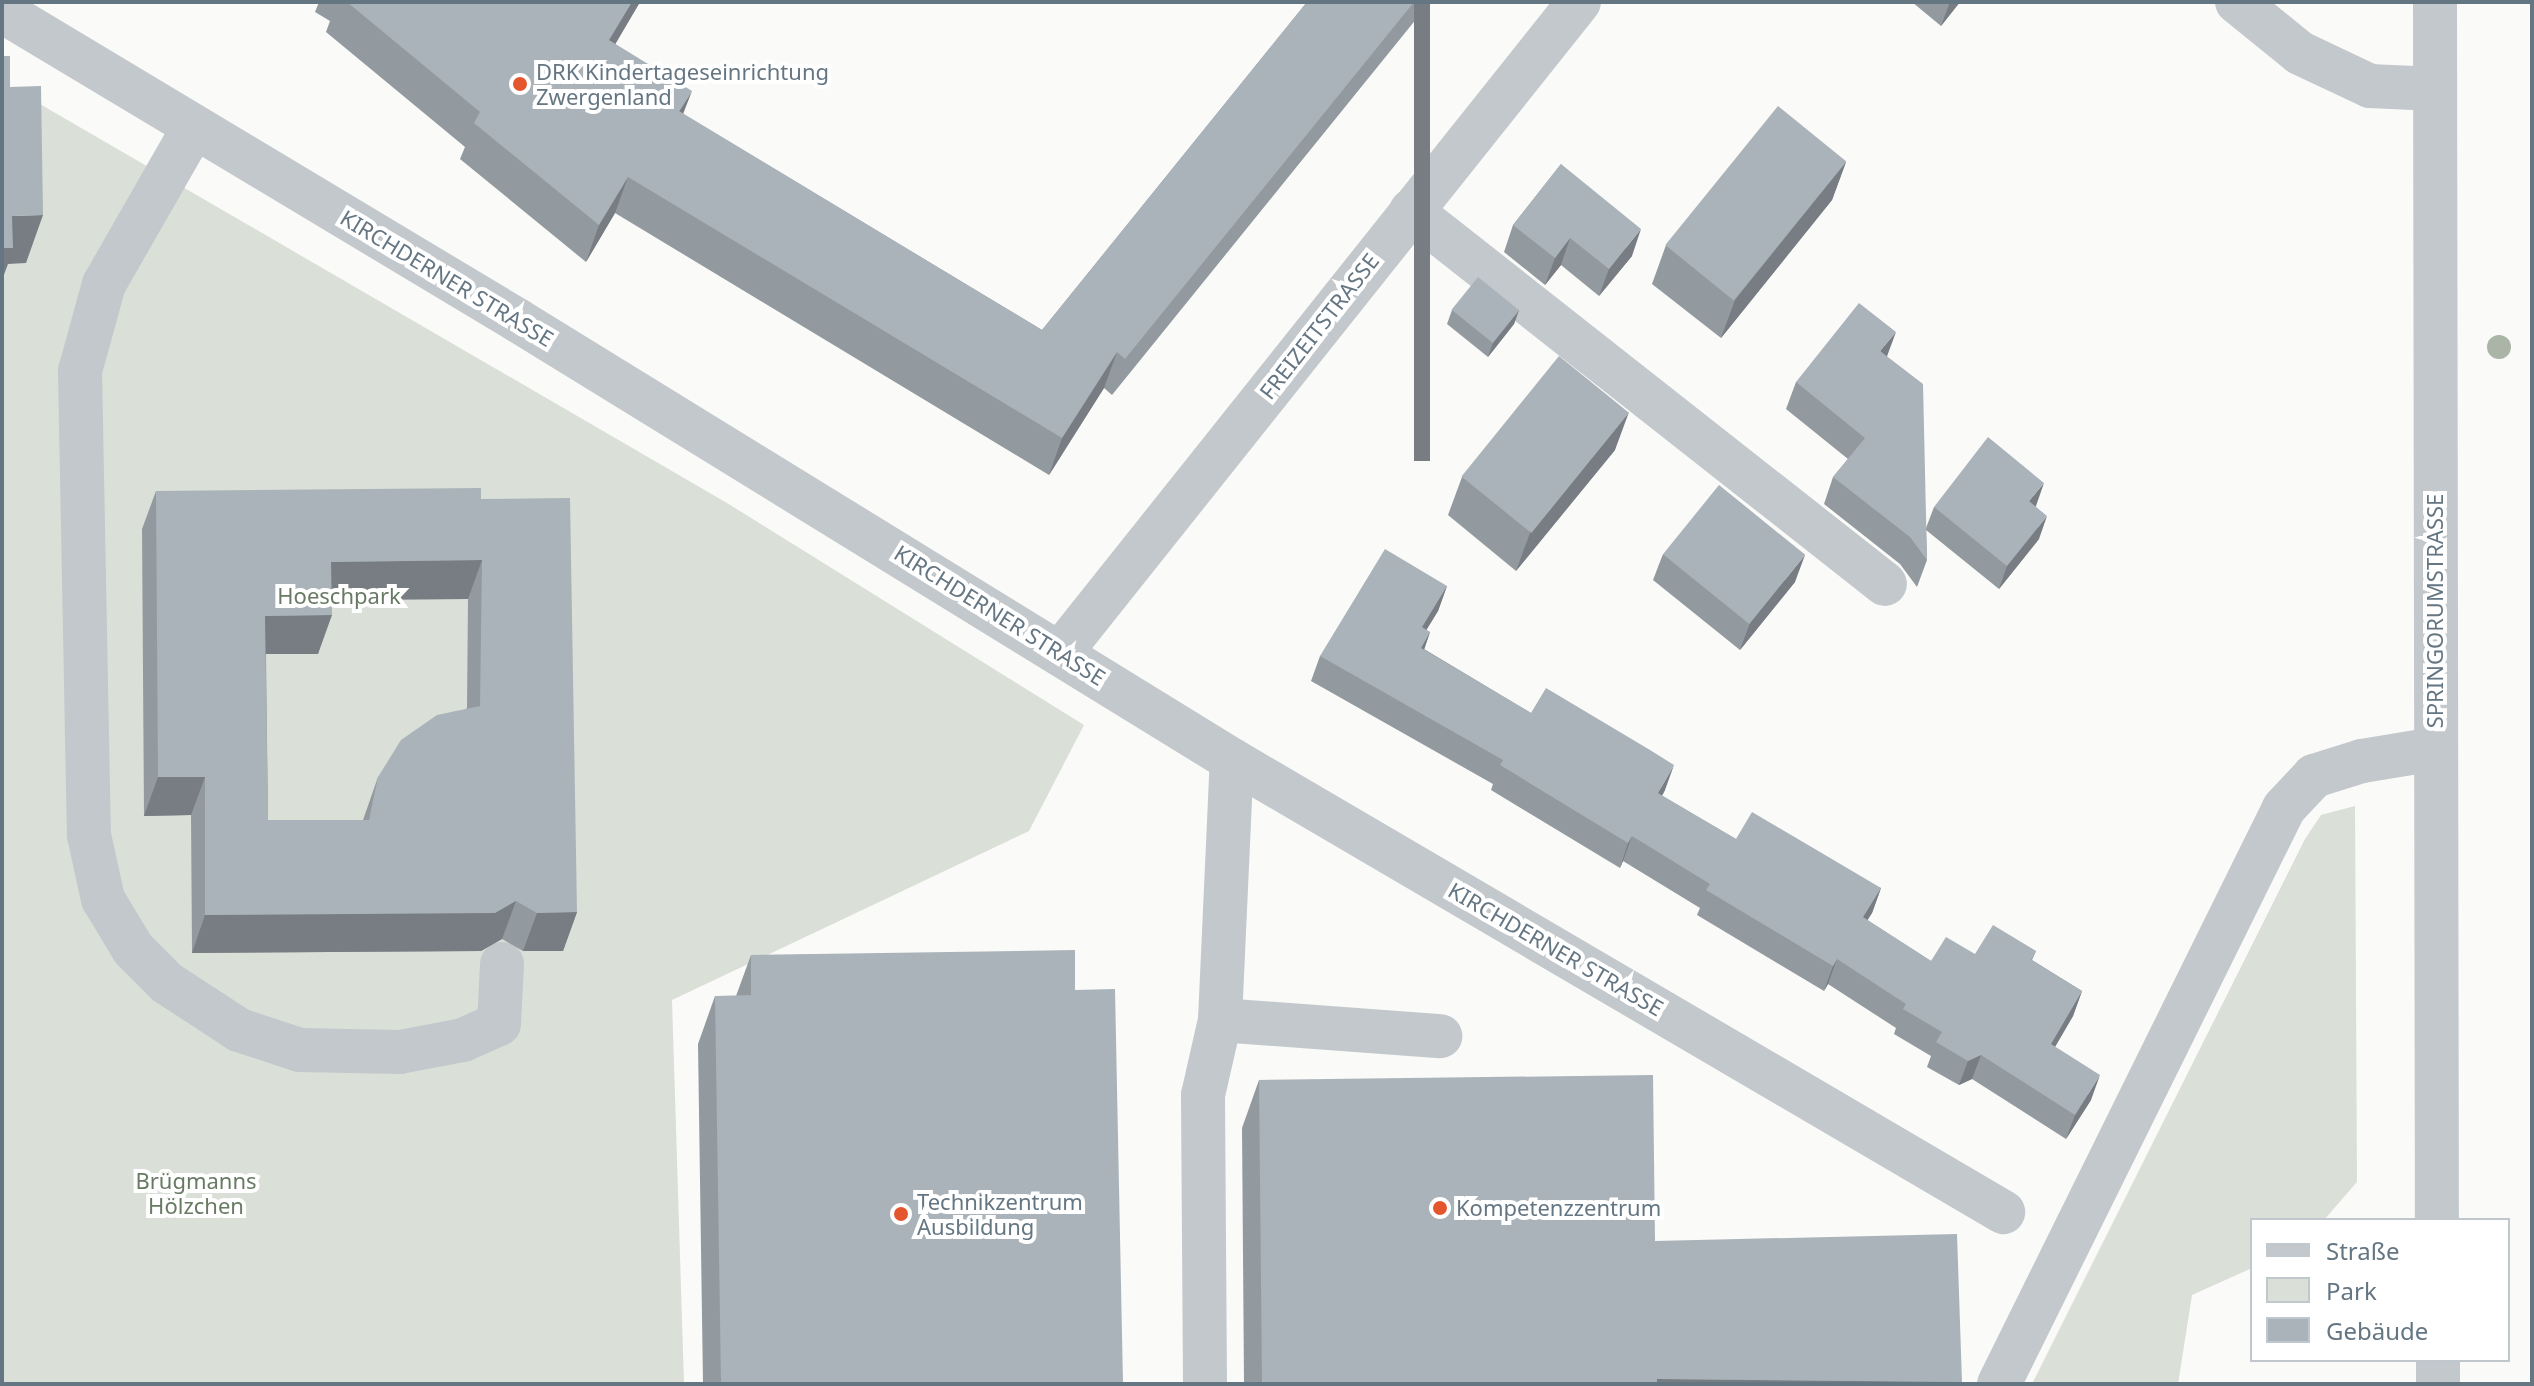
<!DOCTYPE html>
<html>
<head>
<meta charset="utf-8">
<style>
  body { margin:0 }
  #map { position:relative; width:2534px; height:1386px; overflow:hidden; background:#fafaf8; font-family:"Noto Sans",sans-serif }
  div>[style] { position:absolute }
  .green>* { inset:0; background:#dadfd7 }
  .minor>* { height:44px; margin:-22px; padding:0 22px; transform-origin:22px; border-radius:22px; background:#c3c8cc }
  .trees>* { width:24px; height:24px; margin:-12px; border-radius:50%; background:#aab4a7 }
  .wall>* { inset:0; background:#929a9f }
  .shaded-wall>* { inset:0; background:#777d82; transform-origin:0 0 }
  .building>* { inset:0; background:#aab3b9; transform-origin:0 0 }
  .dots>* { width:22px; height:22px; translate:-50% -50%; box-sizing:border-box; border:4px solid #fff; border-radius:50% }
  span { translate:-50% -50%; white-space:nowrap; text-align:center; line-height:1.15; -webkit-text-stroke:8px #fff; paint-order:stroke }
  .poi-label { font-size:22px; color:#657683 }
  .left { translate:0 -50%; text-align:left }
  .street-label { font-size:22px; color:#657683 }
  .park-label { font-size:22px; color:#687a64 }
  .frame { position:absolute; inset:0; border:4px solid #657683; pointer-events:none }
  .legend { position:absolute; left:2250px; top:1218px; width:260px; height:144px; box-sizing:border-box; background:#fff; border:2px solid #c1c8cd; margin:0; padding:10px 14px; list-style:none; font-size:24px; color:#657683 }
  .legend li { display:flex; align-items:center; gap:16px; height:40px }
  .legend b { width:40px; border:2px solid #c1c8cd }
</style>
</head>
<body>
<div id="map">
  <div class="green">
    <i style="clip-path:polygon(2px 82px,727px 503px,1084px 725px,1029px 831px,672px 1000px,684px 1384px,2px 1384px)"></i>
    <i style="clip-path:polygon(2355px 806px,2357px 1182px,2324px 1220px,2252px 1220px,2252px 1268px,2192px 1295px,2178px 1384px,2032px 1384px,2305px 839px,2321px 815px)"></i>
  </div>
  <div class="minor">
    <i style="left:2237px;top:2px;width:81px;rotate:39deg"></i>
    <i style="left:2300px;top:53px;width:77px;rotate:25.2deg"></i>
    <i style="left:2370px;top:86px;width:65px;rotate:2.6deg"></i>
    <i style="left:2435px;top:2px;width:1218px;rotate:89.91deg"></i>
    <i style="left:2px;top:11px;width:601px;rotate:30.96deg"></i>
    <i style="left:517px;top:320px;width:840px;rotate:31.61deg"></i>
    <i style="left:1232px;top:760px;width:894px;rotate:30.38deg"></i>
    <i style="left:194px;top:127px;width:181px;rotate:119.8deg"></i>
    <i style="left:104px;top:284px;width:90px;rotate:105.4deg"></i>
    <i style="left:80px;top:371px;width:464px;rotate:88.9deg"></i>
    <i style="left:89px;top:835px;width:66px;rotate:77.7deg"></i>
    <i style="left:103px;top:899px;width:58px;rotate:59deg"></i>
    <i style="left:133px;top:949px;width:48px;rotate:45deg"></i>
    <i style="left:167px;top:983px;width:86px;rotate:33.1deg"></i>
    <i style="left:239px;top:1030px;width:64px;rotate:18.2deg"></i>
    <i style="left:300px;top:1050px;width:100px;rotate:1.1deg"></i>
    <i style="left:400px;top:1052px;width:64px;rotate:-10.8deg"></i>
    <i style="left:463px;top:1040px;width:39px;rotate:-24deg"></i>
    <i style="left:499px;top:1024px;width:60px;rotate:-87.1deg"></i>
    <i style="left:1411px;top:211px;width:603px;rotate:38.2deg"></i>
    <i style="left:1061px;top:652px;width:831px;rotate:-51.45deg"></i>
    <i style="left:1220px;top:1020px;width:221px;rotate:4.2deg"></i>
    <i style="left:2438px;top:1360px;width:24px;rotate:90deg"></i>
    <i style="left:1205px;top:1384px;width:289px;rotate:-90.4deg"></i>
    <i style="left:1203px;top:1095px;width:77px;rotate:-77.2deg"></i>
    <i style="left:1220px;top:1020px;width:260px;rotate:-87.4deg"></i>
    <i style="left:1999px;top:1384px;width:643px;rotate:-63.67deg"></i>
    <i style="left:2284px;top:808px;width:44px;rotate:-46.8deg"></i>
    <i style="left:2314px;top:776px;width:50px;rotate:-17.4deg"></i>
    <i style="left:2362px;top:761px;width:74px;rotate:-9.3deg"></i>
  </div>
  <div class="trees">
    <i style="left:2499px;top:347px"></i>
  </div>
  <div class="wall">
    <i style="clip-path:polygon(319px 2px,640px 2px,615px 44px,683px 114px,1042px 330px,1307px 2px,1430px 2px,1112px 395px,1104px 388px,1049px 475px,615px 213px,586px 262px,460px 159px,465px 147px,326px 32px,330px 21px,315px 12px)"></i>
    <i style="clip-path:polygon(1912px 2px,1960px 2px,1941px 26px)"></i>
    <i style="clip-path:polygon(1846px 162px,1832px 200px,1721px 338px,1652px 284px,1666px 245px)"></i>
    <i style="clip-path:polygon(1561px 164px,1632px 256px,1599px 296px,1561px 265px,1545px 285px,1504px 252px,1513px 225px)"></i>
    <i style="clip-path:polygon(1452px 310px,1519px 310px,1514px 324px,1488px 357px,1447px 324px)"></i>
    <i style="clip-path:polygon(1887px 356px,1926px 528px,1934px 507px,2035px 506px,2039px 539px,1999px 589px,1926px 530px,1927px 560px,1917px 587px,1900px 564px,1824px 504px,1833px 477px,1848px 459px,1786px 409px,1796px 382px)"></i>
    <i style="clip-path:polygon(1615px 450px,1516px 571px,1448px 515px,1462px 477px)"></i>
    <i style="clip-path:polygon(evenodd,156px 491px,481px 499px,577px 912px,563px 951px,523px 951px,502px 939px,481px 951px,192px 953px,191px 815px,144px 816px,142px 529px,156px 491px,468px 599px,467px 708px,378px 777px,363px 820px,268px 820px,266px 654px,318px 654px,332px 600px,468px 599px)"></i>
    <i style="clip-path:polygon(1663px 554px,1795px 582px,1740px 650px,1653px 580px)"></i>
    <i style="clip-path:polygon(1447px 586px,1438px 611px,1426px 630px,1430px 632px,1424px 649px,1531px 713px,1665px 790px,1662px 796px,1736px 839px,1881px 888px,1872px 913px,1867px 920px,1931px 961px,1975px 954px,2036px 951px,2032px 960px,2082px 991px,2073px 1016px,2055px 1047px,2091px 1100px,2066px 1139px,1972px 1079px,1959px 1085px,1927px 1067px,1931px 1056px,1894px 1034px,1896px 1028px,1828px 984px,1824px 991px,1697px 915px,1700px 908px,1623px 861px,1620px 868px,1491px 790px,1493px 784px,1311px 681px,1320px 656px)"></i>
    <i style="clip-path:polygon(751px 955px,1075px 990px,1123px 1384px,703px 1384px,698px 1044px,715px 996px,736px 996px)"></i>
    <i style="clip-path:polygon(1259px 1080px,1655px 1241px,1962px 1382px,1962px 1384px,1244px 1384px,1242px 1128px)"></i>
  </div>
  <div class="shaded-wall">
    <i style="clip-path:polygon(632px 2px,640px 2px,596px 77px,609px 40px)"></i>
    <i style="left:1414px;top:2px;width:16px;height:459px"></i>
    <i style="clip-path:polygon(1950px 2px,1960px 2px,1941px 26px)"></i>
    <i style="clip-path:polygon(692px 91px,678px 127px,679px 111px)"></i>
    <i style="clip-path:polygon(1846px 162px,1832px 200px,1721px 338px,1735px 300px)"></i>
    <i style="clip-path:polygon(628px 177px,615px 213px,586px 262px,599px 225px)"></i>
    <i style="clip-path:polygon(43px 215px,26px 263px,8px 264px,2px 280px,2px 245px,12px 216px)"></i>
    <i style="clip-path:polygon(1641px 229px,1632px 256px,1599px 296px,1609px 269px)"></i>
    <i style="clip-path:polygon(1570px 238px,1561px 265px,1545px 285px,1555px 258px)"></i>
    <i style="clip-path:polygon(1519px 310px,1514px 324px,1488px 357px,1493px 343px)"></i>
    <i style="clip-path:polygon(1896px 332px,1886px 359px,1880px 351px)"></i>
    <i style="clip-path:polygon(1117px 352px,1104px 388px,1049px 475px,1062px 438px)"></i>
    <i style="clip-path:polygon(1629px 412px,1615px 450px,1516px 571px,1530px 533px)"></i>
    <i style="clip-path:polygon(2044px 483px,2036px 506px,2021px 524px,2029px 501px)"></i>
    <i style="clip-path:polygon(2047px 516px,2039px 539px,1999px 589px,2007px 566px)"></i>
    <i style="clip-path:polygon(1805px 555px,1795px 582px,1740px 650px,1750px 623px)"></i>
    <i style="clip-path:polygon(482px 560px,468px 599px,317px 600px,331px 562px)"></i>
    <i style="clip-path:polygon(1447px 586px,1438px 611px,1413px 652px,1422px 627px)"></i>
    <i style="clip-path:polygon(332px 615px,318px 654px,251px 654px,265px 616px)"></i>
    <i style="clip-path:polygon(1430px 632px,1422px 656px,1421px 648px)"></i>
    <i style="clip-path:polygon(1674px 765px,1665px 790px,1649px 818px,1658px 793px)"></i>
    <i style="clip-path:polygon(158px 777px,205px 777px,191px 815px,144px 816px)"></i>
    <i style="clip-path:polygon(1632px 836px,1623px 861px,1620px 868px,1628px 843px)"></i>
    <i style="clip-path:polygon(1881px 888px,1872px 913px,1854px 942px,1863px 917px)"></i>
    <i style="clip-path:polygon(516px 901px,502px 939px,481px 951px,192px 953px,205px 915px)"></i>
    <i style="clip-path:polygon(577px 912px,563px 951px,523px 951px,537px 913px)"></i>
    <i style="clip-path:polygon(1837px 959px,1828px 984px,1824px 991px,1833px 966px)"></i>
    <i style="clip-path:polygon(2082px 991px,2073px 1016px,2042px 1069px,2051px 1044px)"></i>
    <i style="clip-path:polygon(1981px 1055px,1972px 1079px,1959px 1085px,1968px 1061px)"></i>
    <i style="clip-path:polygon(2100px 1075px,2091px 1100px,2066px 1139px,2075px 1115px)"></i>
    <i style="clip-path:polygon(1657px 1379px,1962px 1382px,1962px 1384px,1655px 1384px)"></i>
  </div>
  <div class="building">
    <i style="clip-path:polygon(347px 2px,632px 2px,609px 40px,692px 91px,679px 111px,1042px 330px,1307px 2px,1414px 2px,1125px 359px,1117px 352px,1062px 438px,628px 177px,599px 225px,474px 123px,480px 112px)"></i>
    <i style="clip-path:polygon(2px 56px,10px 56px,10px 87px,41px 86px,43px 215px,12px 216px,13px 248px,2px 248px)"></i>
    <i style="left:1778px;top:106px;width:88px;height:179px;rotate:39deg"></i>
    <i style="clip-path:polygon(1561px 164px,1641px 229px,1609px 269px,1570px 238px,1555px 258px,1513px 225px)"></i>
    <i style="left:1478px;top:277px;width:53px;height:42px;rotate:39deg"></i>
    <i style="clip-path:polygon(1859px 303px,1896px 332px,1880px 351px,1923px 384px,1927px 560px,1910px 537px,1833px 477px,1865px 438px,1796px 382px)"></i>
    <i style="left:1559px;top:356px;width:90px;height:155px;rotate:39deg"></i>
    <i style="clip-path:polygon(1988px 437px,2044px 483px,2029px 501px,2047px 516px,2007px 566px,1934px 507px)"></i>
    <i style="left:1719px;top:485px;width:111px;height:89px;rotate:39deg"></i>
    <i style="clip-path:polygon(evenodd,481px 488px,481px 499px,570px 498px,577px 912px,537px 913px,516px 901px,495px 913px,205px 915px,205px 777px,158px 777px,156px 491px,481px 488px,482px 560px,480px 706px,437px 715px,401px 740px,378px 777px,369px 820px,268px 820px,265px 616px,332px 615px,331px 562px,482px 560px)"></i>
    <i style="clip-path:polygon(1385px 549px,1447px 586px,1422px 627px,1430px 632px,1421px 648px,1531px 713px,1546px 688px,1650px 750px,1674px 765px,1658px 793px,1736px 839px,1752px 812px,1881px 888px,1863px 917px,1931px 961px,1946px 937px,1975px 954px,1993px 925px,2036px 951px,2031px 960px,2082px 991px,2051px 1044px,2100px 1075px,2075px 1115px,1981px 1055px,1968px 1061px,1936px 1042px,1942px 1032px,1903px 1009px,1906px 1004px,1837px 959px,1833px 966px,1706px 890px,1710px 884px,1632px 836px,1628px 843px,1500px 765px,1503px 760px,1320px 656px)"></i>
    <i style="clip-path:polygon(1075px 950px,1075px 990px,1115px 989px,1123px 1384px,721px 1384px,715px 996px,751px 995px,751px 955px)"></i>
    <i style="clip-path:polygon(1653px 1075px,1655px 1241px,1957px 1234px,1962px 1382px,1657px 1379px,1657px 1384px,1262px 1384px,1259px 1080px)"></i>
  </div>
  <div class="dots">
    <i style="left:520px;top:84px;background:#e4572e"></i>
    <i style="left:1440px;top:1208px;background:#e4572e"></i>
    <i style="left:901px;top:1214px;background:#e4572e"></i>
  </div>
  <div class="poi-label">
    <span class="left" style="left:536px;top:84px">DRK Kindertageseinrichtung<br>Zwergenland</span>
    <span class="left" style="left:917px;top:1214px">Technikzentrum<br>Ausbildung</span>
    <span class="left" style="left:1456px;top:1208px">Kompetenzzentrum</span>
  </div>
  <div class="street-label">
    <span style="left:447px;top:278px;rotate:31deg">KIRCHDERNER STRASSE</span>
    <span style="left:1319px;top:326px;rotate:-52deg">FREIZEITSTRASSE</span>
    <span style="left:2435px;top:611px;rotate:-90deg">SPRINGORUMSTRASSE</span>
    <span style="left:1000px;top:615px;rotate:32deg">KIRCHDERNER STRASSE</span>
    <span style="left:1556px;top:949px;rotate:30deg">KIRCHDERNER STRASSE</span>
  </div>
  <div class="park-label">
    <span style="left:339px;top:596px">Hoeschpark</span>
    <span style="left:196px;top:1193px">Brügmanns<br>Hölzchen</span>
  </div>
  <div class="frame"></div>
  <ul class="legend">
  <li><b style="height:10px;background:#c3c8cc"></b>Straße</li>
  <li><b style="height:22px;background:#dadfd7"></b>Park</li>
  <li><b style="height:22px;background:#aab3b9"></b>Gebäude</li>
  </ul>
</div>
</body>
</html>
